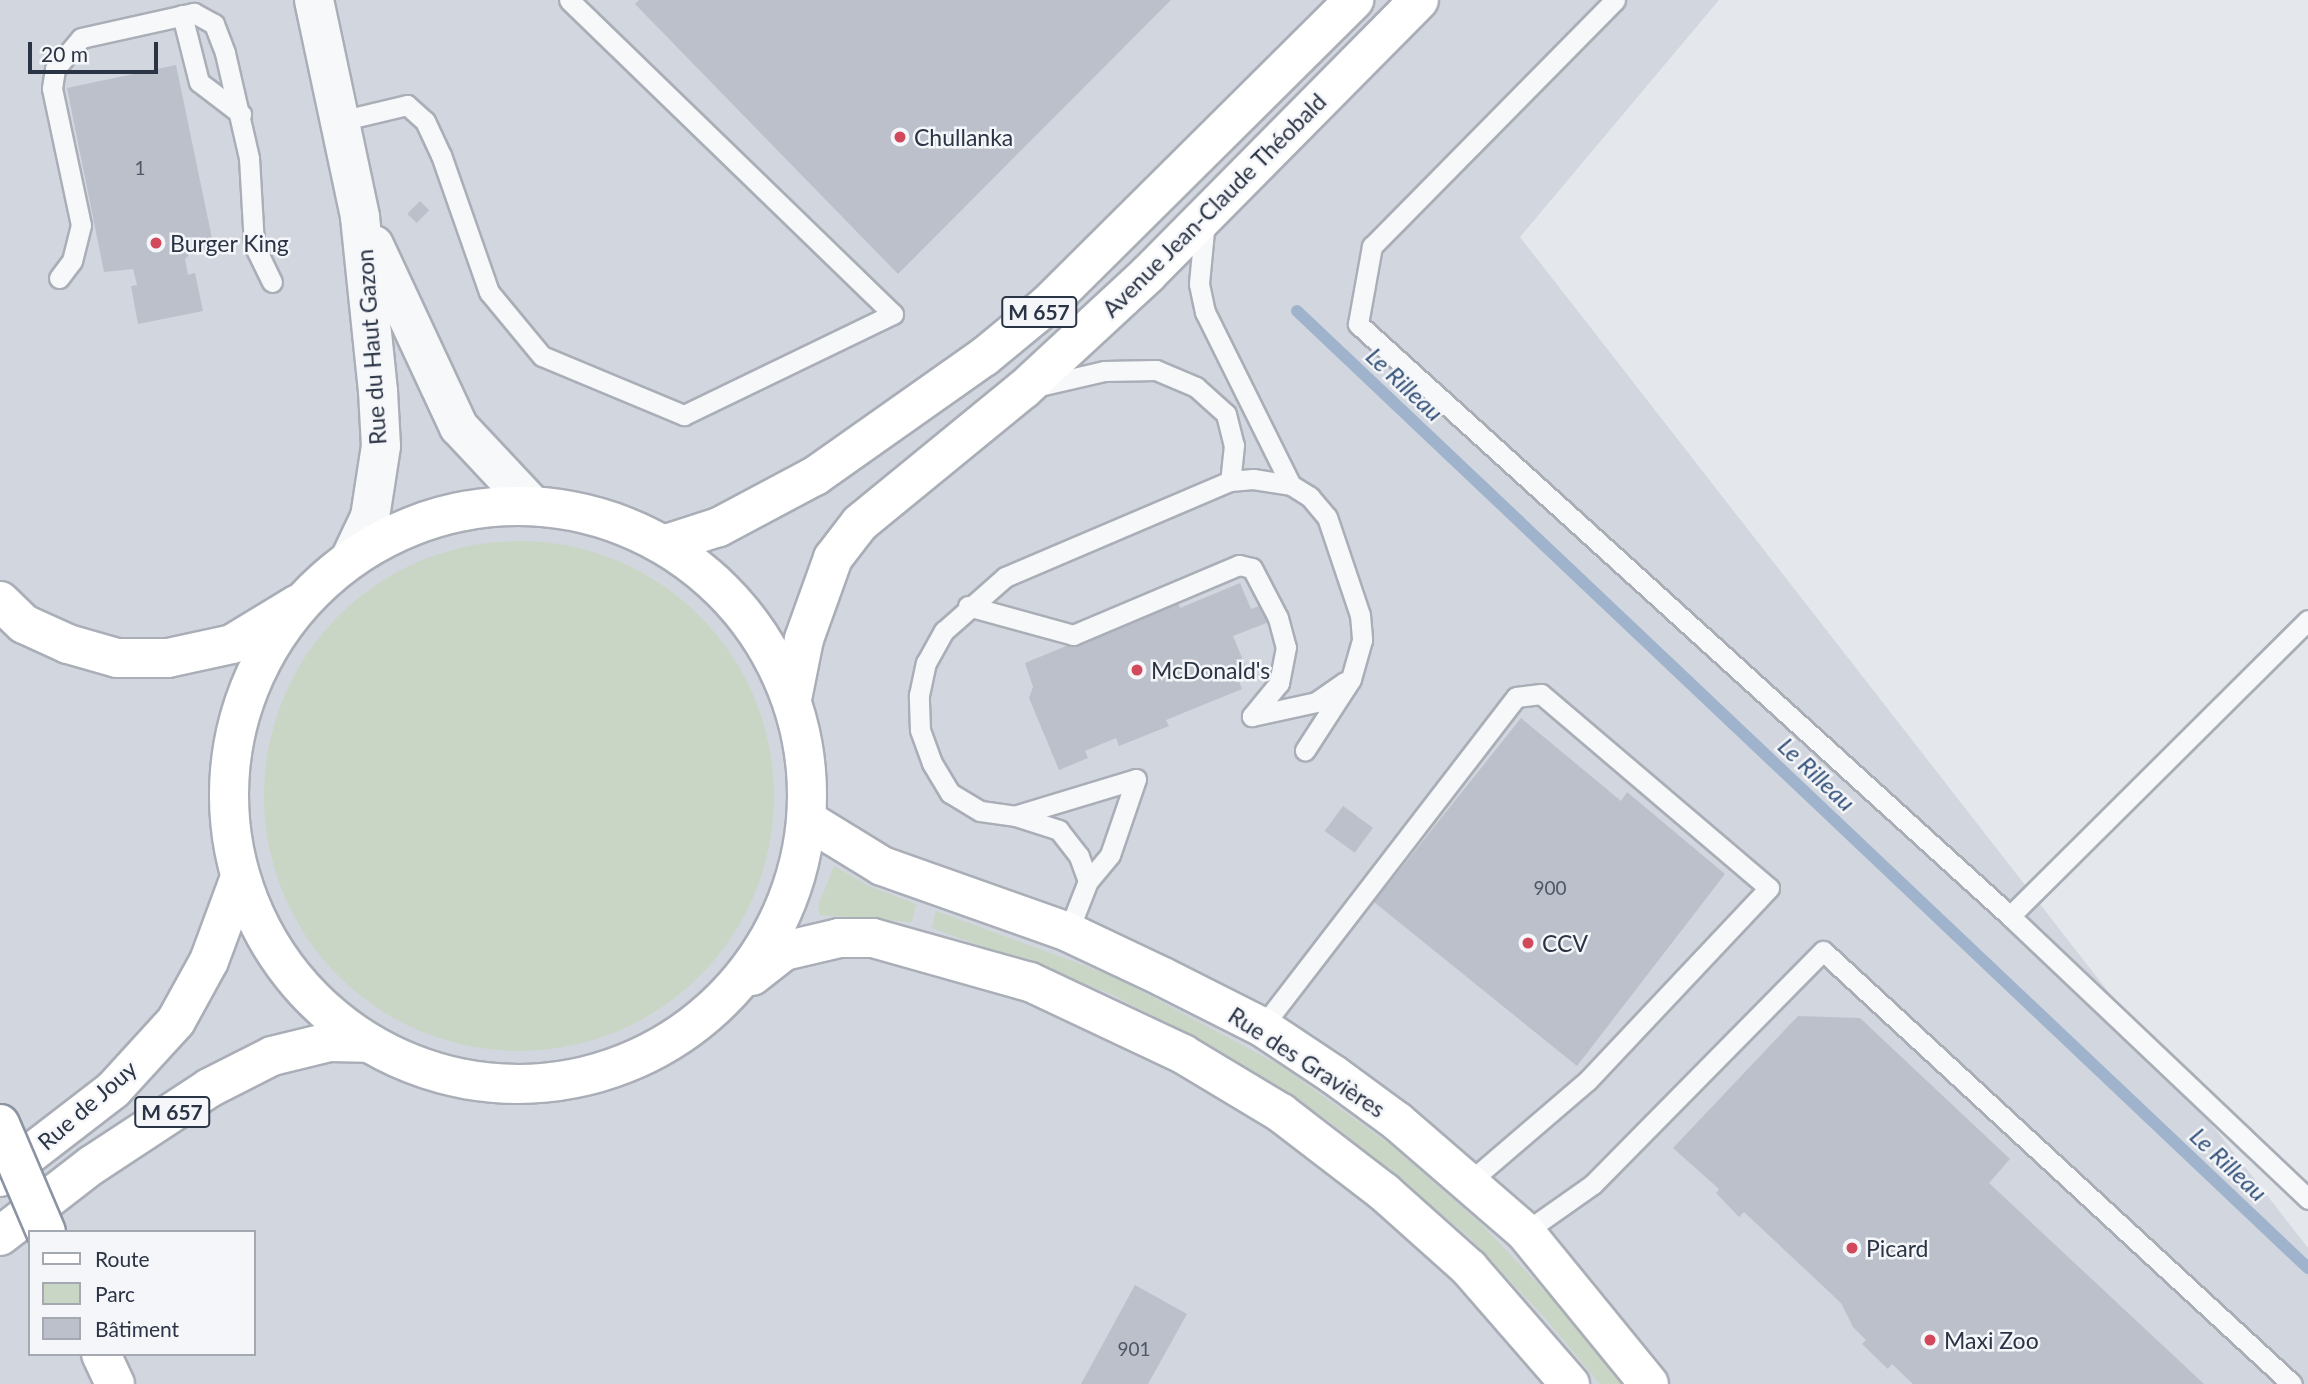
<!DOCTYPE html>
<html>
<head>
<meta charset="utf-8">
<style>
  body { margin:0 }
  #map { position:relative; width:2308px; height:1384px; overflow:hidden; background:#e4e7ec; font-family:Lato,sans-serif }
  div>[style] { position:absolute }
  .built>* { inset:0; background:#d2d6de }
  .green>* { inset:0; background:#c9d6c5 }
  .round { border-radius:50% }
  .stream>* { height:12px; margin:-6px; padding:0 6px; transform-origin:6px; border-radius:6px; background:#9fb4cc }
  .building>* { inset:0; background:#bbc0ca; transform-origin:0 0 }
  .roads { filter:drop-shadow(2px 0 #a9aeb7) drop-shadow(-2px 0 #a9aeb7) drop-shadow(0 2px #a9aeb7) drop-shadow(0 -2px #a9aeb7) }
  .lane>* { height:19px; margin:-9.5px; padding:0 9.5px; transform-origin:9.5px; border-radius:9.5px; background:#f7f8fa }
  .street>* { height:38px; margin:-19px; padding:0 19px; transform-origin:19px; border-radius:19px; background:#f7f8fa }
  .primary>* { height:38px; margin:-19px; padding:0 19px; transform-origin:19px; border-radius:19px; background:#fff }
  .primary>.ring { margin:-19px; padding:0; box-sizing:content-box; background:none; border:38px solid #fff; border-radius:50% }
  .highway>* { height:38px; margin:-19px; padding:0 19px; transform-origin:19px; border-radius:19px; background:#fff }
  .bridges { filter:drop-shadow(2px 0 #8b94a3) drop-shadow(-2px 0 #8b94a3) drop-shadow(0 2px #8b94a3) drop-shadow(0 -2px #8b94a3) }
  .highway-bridge>* { height:38px; margin:-19px; padding:0 19px; transform-origin:19px; border-radius:19px; background:#fff }
  .dots>* { width:19px; height:19px; translate:-50% -50%; box-sizing:border-box; border:4px solid #f4f6f9; border-radius:50% }
  span { translate:-50% -50%; white-space:nowrap; text-align:center; line-height:1.15; -webkit-text-stroke:5px #f4f6f9; paint-order:stroke }
  .number-label { font-size:19px; color:#4f5766 }
  .number-label span { -webkit-text-stroke-width:0 }
  .shield-label span { padding:2px 5px; background:#f4f6f9; border:2px solid; border-radius:5px; -webkit-text-stroke-width:0 }
  .shield-label { font-size:21px; color:#2b3445; font-weight:700 }
  .poi-label { font-size:23px; color:#2b3445 }
  .left { translate:0 -50%; text-align:left }
  .street-label { font-size:23px; color:#2b3445 }
  .water-label { font-size:24px; color:#34527a; font-style:italic }
  .legend { position:absolute; left:28px; top:1230px; width:228px; height:126px; box-sizing:border-box; background:#f4f6f9; border:2px solid #a4a8b1; margin:0; padding:9px 12px; list-style:none; font-size:21px; color:#2b3445 }
  .legend li { display:flex; align-items:center; gap:14px; height:35px }
  .legend b { width:35px; border:2px solid #a4a8b1 }
  .scale { position:absolute; left:28px; top:42px; width:130px; height:32px; box-sizing:border-box; border:4px solid #2b3445; border-top:0; padding-left:9px; font-size:21px; line-height:24px; white-space:nowrap; color:#2b3445; -webkit-text-stroke:5px #f4f6f9; paint-order:stroke }
</style>
</head>
<body>
<div id="map">
  <div class="built">
    <i style="clip-path:polygon(evenodd,0 0,1719px 0,1520px 237px,2308px 1248px,2308px 1384px,0 1384px,0 0,30px 1232px,254px 1232px,254px 1354px,30px 1354px,30px 1232px)"></i>
  </div>
  <div class="green">
    <i class="round" style="left:264px;top:541px;width:510px;height:510px"></i>
    <i style="clip-path:polygon(834px 866px,869px 886px,916px 904px,912px 922px,820px 915px,818px 906px)"></i>
    <i style="clip-path:polygon(936px 911px,1115px 977px,1281px 1066px,1391px 1145px,1479px 1222px,1561px 1308px,1622px 1384px,1600px 1384px,1545px 1318px,1468px 1236px,1329px 1121px,1222px 1052px,1109px 993px,932px 928px)"></i>
  </div>
  <div class="stream">
    <i style="left:1297px;top:311px;width:1392px;rotate:43.43deg"></i>
  </div>
  <div class="building">
    <i style="clip-path:polygon(639px 0,1171px 0,898px 274px,635px 4px)"></i>
    <i style="clip-path:polygon(176px 65px,214px 248px,190px 254px,185px 259px,188px 275px,195px 273px,203px 311px,138px 324px,131px 286px,137px 285px,133px 269px,104px 272px,67px 88px)"></i>
    <i style="left:420px;top:201px;width:13px;height:18px;rotate:45deg"></i>
    <i style="clip-path:polygon(1240px 583px,1251px 609px,1262px 605px,1269px 622px,1233px 636px,1250px 677px,1239px 681px,1242px 689px,1166px 720px,1169px 726px,1119px 746px,1116px 738px,1085px 751px,1088px 758px,1059px 770px,1029px 698px,1033px 687px,1025px 663px,1178px 600px,1180px 608px)"></i>
    <i style="clip-path:polygon(1521px 718px,1621px 801px,1627px 792px,1725px 874px,1577px 1066px,1374px 902px)"></i>
    <i style="left:1343px;top:806px;width:37px;height:31px;rotate:36deg"></i>
    <i style="clip-path:polygon(1798px 1016px,1860px 1018px,2010px 1159px,1989px 1183px,2204px 1384px,1913px 1384px,1892px 1364px,1888px 1369px,1862px 1344px,1866px 1340px,1853px 1327px,1841px 1303px,1744px 1212px,1739px 1217px,1716px 1193px,1719px 1189px,1673px 1148px)"></i>
    <i style="clip-path:polygon(1135px 1285px,1187px 1314px,1148px 1384px,1081px 1384px)"></i>
  </div>
  <div class="roads">
    <div class="lane">
      <i style="left:1615px;top:0;width:346px;rotate:134.6deg"></i>
      <i style="left:1372px;top:246px;width:79px;rotate:100.2deg"></i>
      <i style="left:1358px;top:324px;width:881px;rotate:42.24deg"></i>
      <i style="left:2010px;top:916px;width:411px;rotate:43.5deg"></i>
      <i style="left:182px;top:15px;width:69px;rotate:75.8deg"></i>
      <i style="left:199px;top:82px;width:53px;rotate:37.3deg"></i>
      <i style="left:340px;top:121px;width:69px;rotate:-13.4deg"></i>
      <i style="left:407px;top:105px;width:24px;rotate:42deg"></i>
      <i style="left:425px;top:121px;width:38px;rotate:65deg"></i>
      <i style="left:441px;top:155px;width:145px;rotate:70.7deg"></i>
      <i style="left:489px;top:292px;width:83px;rotate:50.4deg"></i>
      <i style="left:542px;top:356px;width:154px;rotate:22.6deg"></i>
      <i style="left:684px;top:415px;width:232px;rotate:-25.8deg"></i>
      <i style="left:893px;top:314px;width:451px;rotate:-135.9deg"></i>
      <i style="left:1205px;top:220px;width:64px;rotate:95.4deg"></i>
      <i style="left:1199px;top:284px;width:29px;rotate:78deg"></i>
      <i style="left:1205px;top:312px;width:193px;rotate:63.6deg"></i>
      <i style="left:59px;top:278px;width:21px;rotate:-53deg"></i>
      <i style="left:72px;top:261px;width:37px;rotate:-76deg"></i>
      <i style="left:81px;top:225px;width:140px;rotate:-102deg"></i>
      <i style="left:52px;top:88px;width:19px;rotate:-81deg"></i>
      <i style="left:55px;top:69px;width:40px;rotate:-50deg"></i>
      <i style="left:81px;top:38px;width:116px;rotate:-12.5deg"></i>
      <i style="left:194px;top:13px;width:23px;rotate:29deg"></i>
      <i style="left:214px;top:24px;width:31px;rotate:69deg"></i>
      <i style="left:225px;top:53px;width:108px;rotate:77.1deg"></i>
      <i style="left:249px;top:158px;width:87px;rotate:86.7deg"></i>
      <i style="left:254px;top:245px;width:41px;rotate:64.1deg"></i>
      <i style="left:1035px;top:387px;width:71px;rotate:-13.1deg"></i>
      <i style="left:1104px;top:371px;width:52px;rotate:-1.1deg"></i>
      <i style="left:1156px;top:370px;width:43px;rotate:23deg"></i>
      <i style="left:1196px;top:387px;width:40px;rotate:42deg"></i>
      <i style="left:1226px;top:414px;width:32px;rotate:76deg"></i>
      <i style="left:1234px;top:445px;width:36px;rotate:96deg"></i>
      <i style="left:968px;top:606px;width:109px;rotate:15.4deg"></i>
      <i style="left:1073px;top:635px;width:180px;rotate:-22.9deg"></i>
      <i style="left:1239px;top:565px;width:13px;rotate:13deg"></i>
      <i style="left:1252px;top:568px;width:56px;rotate:62.5deg"></i>
      <i style="left:1278px;top:618px;width:30px;rotate:75deg"></i>
      <i style="left:1286px;top:647px;width:37px;rotate:101deg"></i>
      <i style="left:1279px;top:683px;width:43px;rotate:129.3deg"></i>
      <i style="left:1252px;top:716px;width:66px;rotate:-12.3deg"></i>
      <i style="left:1316px;top:702px;width:35px;rotate:-35deg"></i>
      <i style="left:1017px;top:815px;width:124px;rotate:-16.8deg"></i>
      <i style="left:1136px;top:779px;width:80px;rotate:108.9deg"></i>
      <i style="left:1110px;top:855px;width:34px;rotate:130deg"></i>
      <i style="left:1088px;top:881px;width:55px;rotate:111.4deg"></i>
      <i style="left:1088px;top:881px;width:27px;rotate:-110deg"></i>
      <i style="left:1079px;top:856px;width:33px;rotate:-128deg"></i>
      <i style="left:1059px;top:830px;width:45px;rotate:-162deg"></i>
      <i style="left:1016px;top:816px;width:36px;rotate:-172deg"></i>
      <i style="left:980px;top:811px;width:35px;rotate:-149deg"></i>
      <i style="left:950px;top:793px;width:35px;rotate:-121deg"></i>
      <i style="left:932px;top:763px;width:35px;rotate:-110deg"></i>
      <i style="left:920px;top:730px;width:35px;rotate:-92deg"></i>
      <i style="left:919px;top:695px;width:33px;rotate:-78deg"></i>
      <i style="left:926px;top:663px;width:37px;rotate:-61deg"></i>
      <i style="left:944px;top:631px;width:81px;rotate:-41.5deg"></i>
      <i style="left:1005px;top:577px;width:245px;rotate:-23.1deg"></i>
      <i style="left:1230px;top:481px;width:23px;rotate:-5deg"></i>
      <i style="left:1253px;top:479px;width:38px;rotate:9deg"></i>
      <i style="left:1291px;top:485px;width:22px;rotate:32deg"></i>
      <i style="left:1310px;top:497px;width:26px;rotate:50deg"></i>
      <i style="left:1327px;top:517px;width:103px;rotate:71.4deg"></i>
      <i style="left:1360px;top:615px;width:25px;rotate:85deg"></i>
      <i style="left:1362px;top:640px;width:41px;rotate:105.8deg"></i>
      <i style="left:1351px;top:679px;width:85px;rotate:122.9deg"></i>
      <i style="left:2010px;top:916px;width:420px;rotate:-44.8deg"></i>
      <i style="left:1262px;top:1027px;width:416px;rotate:-52.4deg"></i>
      <i style="left:1516px;top:697px;width:25px;rotate:-7deg"></i>
      <i style="left:1541px;top:694px;width:299px;rotate:40.4deg"></i>
      <i style="left:1769px;top:888px;width:265px;rotate:133.3deg"></i>
      <i style="left:1587px;top:1081px;width:157px;rotate:139.4deg"></i>
      <i style="left:1525px;top:1232px;width:83px;rotate:-35.2deg"></i>
      <i style="left:1593px;top:1184px;width:327px;rotate:-45.4deg"></i>
      <i style="left:1823px;top:951px;width:638px;rotate:42.71deg"></i>
    </div>
    <div class="street">
      <i style="left:314px;top:0;width:222px;rotate:78deg"></i>
      <i style="left:360px;top:217px;width:175px;rotate:84.1deg"></i>
      <i style="left:378px;top:391px;width:55px;rotate:86.9deg"></i>
      <i style="left:381px;top:446px;width:72px;rotate:98.8deg"></i>
      <i style="left:370px;top:517px;width:44px;rotate:115.4deg"></i>
      <i style="left:374px;top:245px;width:201px;rotate:65deg"></i>
      <i style="left:459px;top:427px;width:105px;rotate:46.9deg"></i>
    </div>
    <div class="primary">
      <i class="ring" style="left:229px;top:506px;width:540px;height:540px"></i>
      <i style="left:666px;top:544px;width:56px;rotate:-17.8deg"></i>
      <i style="left:719px;top:527px;width:109px;rotate:-28deg"></i>
      <i style="left:815px;top:476px;width:207px;rotate:-35.2deg"></i>
      <i style="left:984px;top:357px;width:82px;rotate:-39.5deg"></i>
      <i style="left:1047px;top:305px;width:433px;rotate:-44.8deg"></i>
      <i style="left:792px;top:699px;width:61px;rotate:-78.7deg"></i>
      <i style="left:804px;top:639px;width:86px;rotate:-70.3deg"></i>
      <i style="left:833px;top:558px;width:44px;rotate:-52.4deg"></i>
      <i style="left:860px;top:523px;width:212px;rotate:-39.3deg"></i>
      <i style="left:1024px;top:389px;width:169px;rotate:-42.8deg"></i>
      <i style="left:1148px;top:274px;width:385px;rotate:-45.3deg"></i>
      <i style="left:807px;top:820px;width:88px;rotate:31.5deg"></i>
      <i style="left:882px;top:866px;width:197px;rotate:19.5deg"></i>
      <i style="left:1068px;top:932px;width:105px;rotate:25.3deg"></i>
      <i style="left:1163px;top:977px;width:111px;rotate:26.8deg"></i>
      <i style="left:1262px;top:1027px;width:87px;rotate:33.7deg"></i>
      <i style="left:1334px;top:1075px;width:79px;rotate:36.3deg"></i>
      <i style="left:1398px;top:1122px;width:168px;rotate:40.9deg"></i>
      <i style="left:1525px;top:1232px;width:196px;rotate:50.8deg"></i>
      <i style="left:752px;top:976px;width:41px;rotate:-38deg"></i>
      <i style="left:784px;top:951px;width:57px;rotate:-13.3deg"></i>
      <i style="left:839px;top:938px;width:34px"></i>
      <i style="left:873px;top:938px;width:163px;rotate:15.7deg"></i>
      <i style="left:1030px;top:982px;width:169px;rotate:25.2deg"></i>
      <i style="left:1183px;top:1054px;width:114px;rotate:31deg"></i>
      <i style="left:1281px;top:1113px;width:130px;rotate:37.5deg"></i>
      <i style="left:1384px;top:1192px;width:114px;rotate:41.8deg"></i>
      <i style="left:1469px;top:1268px;width:154px;rotate:49deg"></i>
      <i style="left:0;top:1177px;width:143px;rotate:-37.6deg"></i>
      <i style="left:113px;top:1090px;width:93px;rotate:-47.6deg"></i>
      <i style="left:176px;top:1021px;width:68px;rotate:-61.2deg"></i>
      <i style="left:209px;top:961px;width:90px;rotate:-69.7deg"></i>
      <i style="left:0;top:1236px;width:116px;rotate:-37.7deg"></i>
      <i style="left:92px;top:1165px;width:140px;rotate:-33.3deg"></i>
      <i style="left:209px;top:1088px;width:71px;rotate:-26.9deg"></i>
      <i style="left:272px;top:1056px;width:59px;rotate:-13.8deg"></i>
      <i style="left:329px;top:1042px;width:39px;rotate:1deg"></i>
    </div>
    <div class="highway">
      <i style="left:0;top:601px;width:33px;rotate:44deg"></i>
      <i style="left:24px;top:624px;width:48px;rotate:24.4deg"></i>
      <i style="left:68px;top:644px;width:51px;rotate:15.9deg"></i>
      <i style="left:117px;top:658px;width:51px"></i>
      <i style="left:168px;top:658px;width:66px;rotate:-12.3deg"></i>
      <i style="left:232px;top:644px;width:77px;rotate:-31.2deg"></i>
      <i style="left:101px;top:1354px;width:33px;rotate:65deg"></i>
    </div>
  </div>
  <div class="bridges">
    <div class="highway-bridge">
      <i style="left:0;top:1124px;width:117px;rotate:66.9deg"></i>
    </div>
  </div>
  <div class="dots">
    <i style="left:900px;top:137px;background:#d1495b"></i>
    <i style="left:156px;top:243px;background:#d1495b"></i>
    <i style="left:1137px;top:670px;background:#d1495b"></i>
    <i style="left:1528px;top:943px;background:#d1495b"></i>
    <i style="left:1852px;top:1248px;background:#d1495b"></i>
    <i style="left:1930px;top:1340px;background:#d1495b"></i>
  </div>
  <div class="number-label">
    <span style="left:140px;top:168px">1</span>
    <span style="left:1550px;top:888px">900</span>
    <span style="left:1134px;top:1349px">901</span>
  </div>
  <div class="shield-label">
    <span style="left:1039px;top:312px">M 657</span>
    <span style="left:172px;top:1112px">M 657</span>
  </div>
  <div class="poi-label">
    <span class="left" style="left:914px;top:137px">Chullanka</span>
    <span class="left" style="left:170px;top:243px">Burger King</span>
    <span class="left" style="left:1151px;top:670px">McDonald's</span>
    <span class="left" style="left:1542px;top:943px">CCV</span>
    <span class="left" style="left:1866px;top:1248px">Picard</span>
    <span class="left" style="left:1944px;top:1340px">Maxi Zoo</span>
  </div>
  <div class="street-label">
    <span style="left:1214px;top:205px;rotate:-45deg">Avenue Jean-Claude Théobald</span>
    <span style="left:371px;top:347px;rotate:-94deg">Rue du Haut Gazon</span>
    <span style="left:1307px;top:1062px;rotate:33deg">Rue des Gravières</span>
    <span style="left:87px;top:1105px;rotate:-41deg">Rue de Jouy</span>
  </div>
  <div class="water-label">
    <span style="left:1405px;top:384px;rotate:43deg">Le Rilleau</span>
    <span style="left:1817px;top:774px;rotate:43deg">Le Rilleau</span>
    <span style="left:2229px;top:1164px;rotate:43deg">Le Rilleau</span>
  </div>
  <ul class="legend">
  <li><b style="height:9px;background:#fff"></b>Route</li>
  <li><b style="height:19px;background:#c9d6c5"></b>Parc</li>
  <li><b style="height:19px;background:#bbc0ca"></b>Bâtiment</li>
  </ul>
  <div class="scale">20 m</div>
</div>
</body>
</html>
